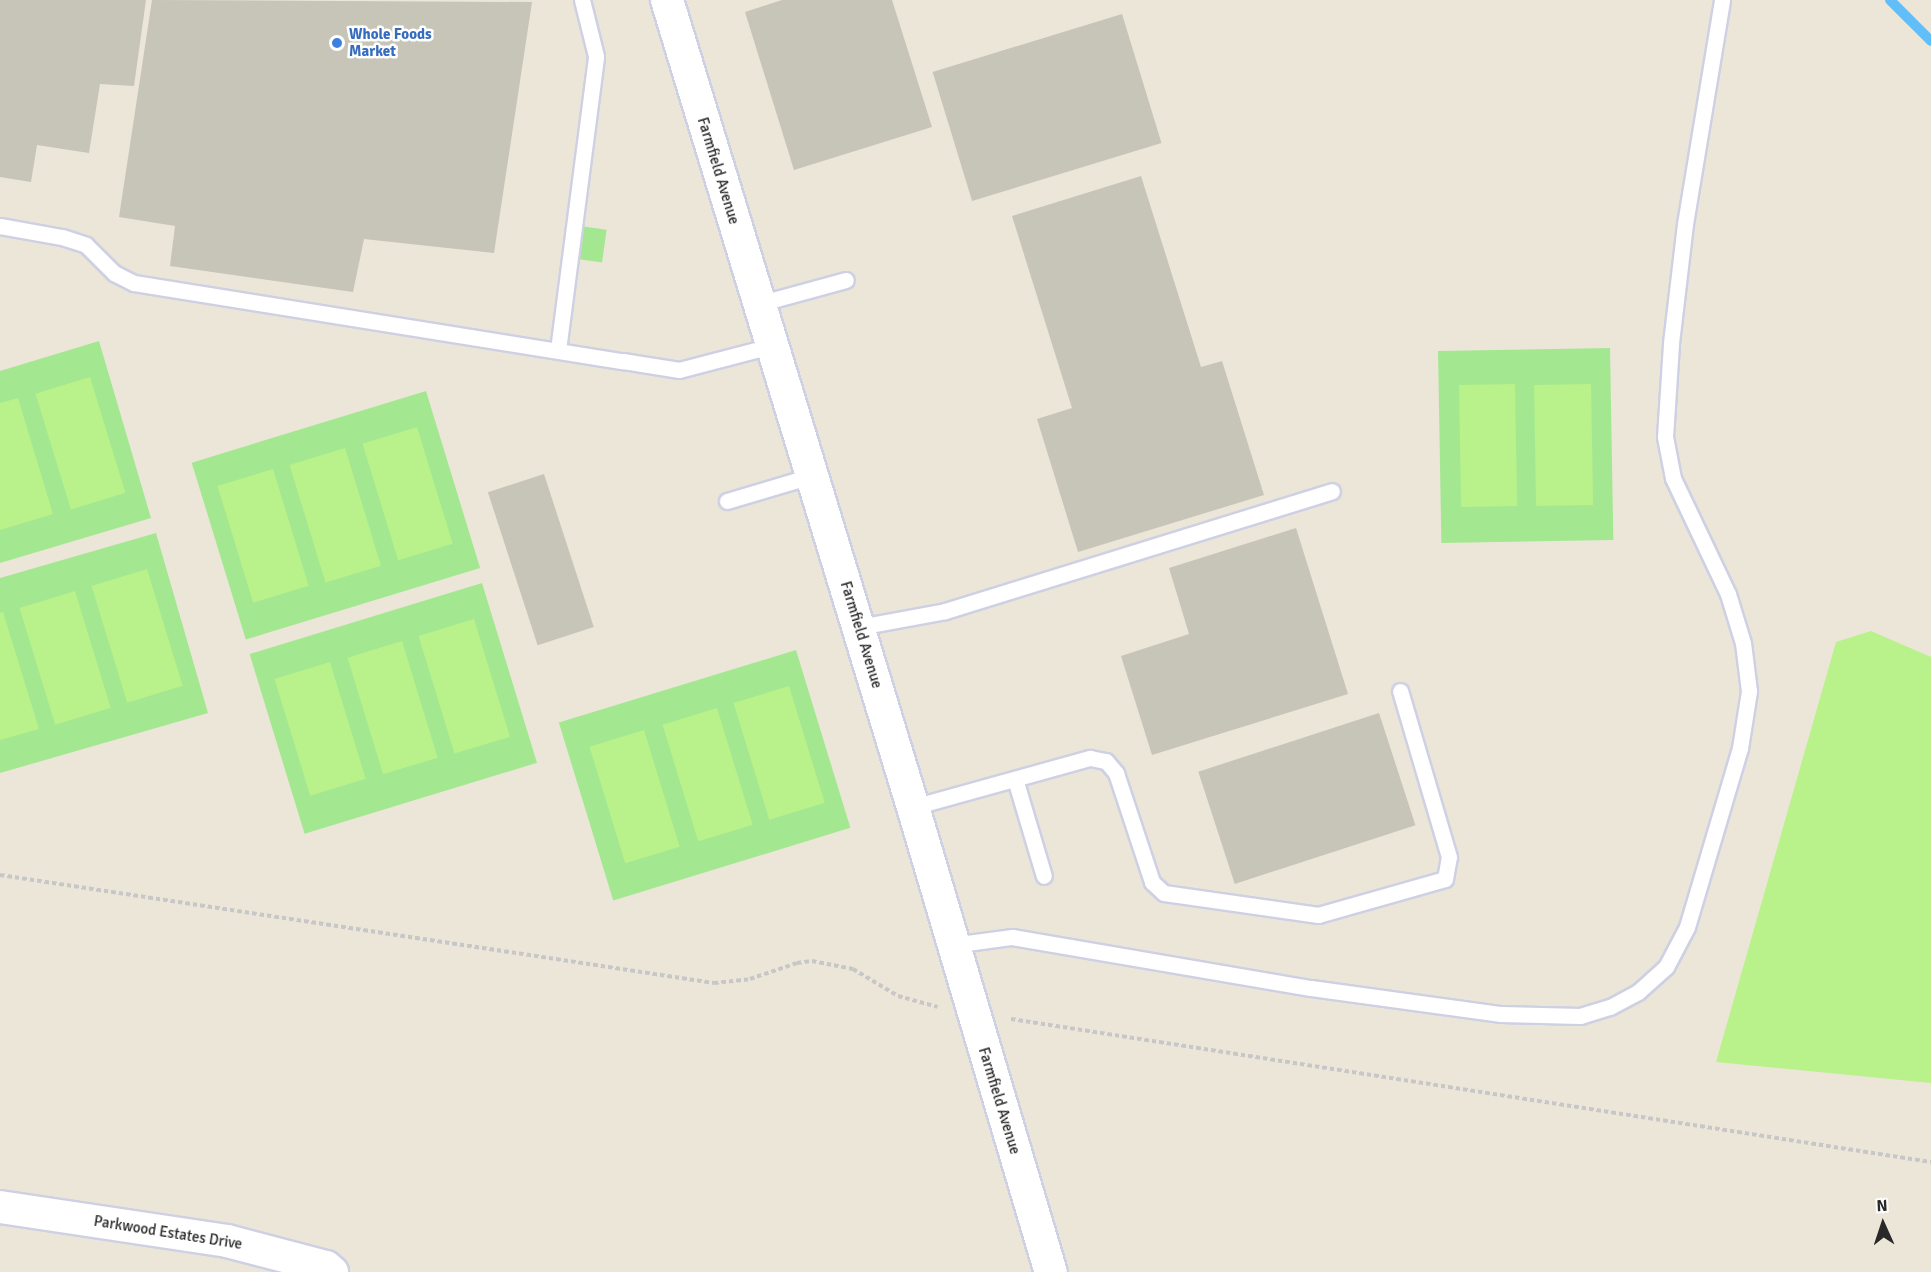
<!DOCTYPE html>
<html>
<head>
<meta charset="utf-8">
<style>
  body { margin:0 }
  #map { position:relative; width:1931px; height:1272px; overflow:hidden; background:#ece6d9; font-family:Signika,sans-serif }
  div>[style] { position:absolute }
  .green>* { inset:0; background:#a3e890; transform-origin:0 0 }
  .pitch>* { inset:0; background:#b9f18b; transform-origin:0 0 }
  .stream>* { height:10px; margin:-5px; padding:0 5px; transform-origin:5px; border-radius:5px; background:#62bef8 }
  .building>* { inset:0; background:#c7c4b8; transform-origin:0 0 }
  .path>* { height:4px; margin-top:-2px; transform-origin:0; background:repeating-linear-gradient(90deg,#c7c7c7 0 4.5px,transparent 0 7.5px) }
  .roads { filter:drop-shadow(2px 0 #ced0e3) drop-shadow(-2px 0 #ced0e3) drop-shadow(0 2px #ced0e3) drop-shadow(0 -2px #ced0e3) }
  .lane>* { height:15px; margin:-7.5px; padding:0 7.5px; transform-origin:7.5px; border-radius:7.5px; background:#fff }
  .street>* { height:32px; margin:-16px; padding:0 16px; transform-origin:16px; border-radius:16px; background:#fff }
  .dots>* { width:16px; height:16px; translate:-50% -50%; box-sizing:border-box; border:3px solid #fff; border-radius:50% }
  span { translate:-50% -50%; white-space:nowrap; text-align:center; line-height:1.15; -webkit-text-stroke:5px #fff; paint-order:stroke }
  .shop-label { font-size:15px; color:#366cbe; font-weight:700 }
  .left { translate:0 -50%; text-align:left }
  .street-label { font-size:15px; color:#292929 }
  .north { position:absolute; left:1853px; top:1194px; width:60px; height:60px; -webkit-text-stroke:4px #fff; paint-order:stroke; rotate:357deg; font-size:16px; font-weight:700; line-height:24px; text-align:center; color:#292929 }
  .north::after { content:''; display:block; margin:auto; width:21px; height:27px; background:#292929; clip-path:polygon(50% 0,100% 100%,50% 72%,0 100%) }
</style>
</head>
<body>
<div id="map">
  <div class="green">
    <i style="left:573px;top:225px;width:34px;height:33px;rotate:8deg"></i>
    <i style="clip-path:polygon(99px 341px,151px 518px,0 563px,0 371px)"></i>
    <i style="left:1610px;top:348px;width:192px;height:172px;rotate:89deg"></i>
    <i style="left:426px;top:391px;width:185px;height:245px;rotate:73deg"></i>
    <i style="clip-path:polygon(156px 533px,208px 713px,0 773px,0 578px)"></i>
    <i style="left:482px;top:583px;width:188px;height:243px;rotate:73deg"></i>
    <i style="left:796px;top:650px;width:186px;height:248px;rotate:73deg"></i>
  </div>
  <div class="pitch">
    <i style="left:90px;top:377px;width:121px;height:57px;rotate:73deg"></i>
    <i style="left:1515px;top:384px;width:122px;height:56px;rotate:89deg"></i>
    <i style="left:1591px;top:384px;width:121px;height:57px;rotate:89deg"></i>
    <i style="clip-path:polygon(18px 398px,53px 514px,0 530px,0 403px)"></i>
    <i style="left:417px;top:427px;width:122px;height:57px;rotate:73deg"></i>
    <i style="left:345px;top:448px;width:123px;height:58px;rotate:73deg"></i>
    <i style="left:273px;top:469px;width:122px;height:58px;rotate:73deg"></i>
    <i style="left:147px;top:569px;width:122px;height:58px;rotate:73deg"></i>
    <i style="left:75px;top:591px;width:122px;height:58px;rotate:73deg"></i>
    <i style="clip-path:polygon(3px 612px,39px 729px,0 740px,0 613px)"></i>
    <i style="left:474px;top:619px;width:123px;height:58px;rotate:73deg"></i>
    <i style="clip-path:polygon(1871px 631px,1931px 657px,1931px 1083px,1716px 1062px,1836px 642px)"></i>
    <i style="left:402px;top:641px;width:122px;height:57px;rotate:73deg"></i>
    <i style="left:330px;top:662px;width:122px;height:58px;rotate:73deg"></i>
    <i style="left:789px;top:686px;width:122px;height:58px;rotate:73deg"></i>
    <i style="left:717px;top:708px;width:122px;height:57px;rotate:73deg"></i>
    <i style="left:644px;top:730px;width:122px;height:57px;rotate:73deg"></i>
  </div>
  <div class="stream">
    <i style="left:1890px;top:0;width:58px;rotate:45deg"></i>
  </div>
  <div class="building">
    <i style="clip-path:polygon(0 0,146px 0,134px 86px,100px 84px,89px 153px,37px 145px,31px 182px,0 177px)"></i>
    <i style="clip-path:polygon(152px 0,532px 2px,494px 253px,364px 239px,353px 292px,170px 266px,175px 226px,119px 217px)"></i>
    <i style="clip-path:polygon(782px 0,892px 0,932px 127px,794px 170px,745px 12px)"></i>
    <i style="left:1122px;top:14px;width:135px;height:198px;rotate:73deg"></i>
    <i style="clip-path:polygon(1141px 176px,1201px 367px,1222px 361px,1264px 495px,1078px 552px,1037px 419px,1072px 408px,1012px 216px)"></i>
    <i style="left:544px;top:474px;width:161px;height:59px;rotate:72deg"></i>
    <i style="clip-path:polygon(1296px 528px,1348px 694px,1152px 755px,1121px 656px,1189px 634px,1169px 568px)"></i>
    <i style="left:1379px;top:713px;width:118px;height:190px;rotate:72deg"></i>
  </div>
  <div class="path">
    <i style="left:0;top:875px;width:722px;rotate:8.6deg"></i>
    <i style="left:714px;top:983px;width:36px;rotate:-6deg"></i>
    <i style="left:750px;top:979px;width:50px;rotate:-18.8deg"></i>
    <i style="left:797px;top:963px;width:15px;rotate:-8deg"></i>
    <i style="left:812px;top:961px;width:42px;rotate:11deg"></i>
    <i style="left:853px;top:969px;width:52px;rotate:31deg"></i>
    <i style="left:898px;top:996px;width:41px;rotate:15.4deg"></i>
    <i style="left:1011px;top:1019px;width:931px;rotate:8.84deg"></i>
  </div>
  <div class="roads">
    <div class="lane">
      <i style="left:0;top:226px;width:63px;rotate:10.1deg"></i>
      <i style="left:62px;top:237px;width:25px;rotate:18deg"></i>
      <i style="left:86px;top:245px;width:40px;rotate:45deg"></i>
      <i style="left:114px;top:273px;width:22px;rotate:27deg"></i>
      <i style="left:134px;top:283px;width:495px;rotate:9.1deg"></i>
      <i style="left:623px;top:361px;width:57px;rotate:9.1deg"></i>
      <i style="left:679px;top:370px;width:95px;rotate:-14.6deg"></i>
      <i style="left:758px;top:304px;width:91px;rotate:-15.3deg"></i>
      <i style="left:558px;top:350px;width:296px;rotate:-82.6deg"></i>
      <i style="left:596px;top:56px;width:58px;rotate:-104deg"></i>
      <i style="left:727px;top:501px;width:88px;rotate:-16.6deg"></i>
      <i style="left:859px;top:627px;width:87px;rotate:-10.5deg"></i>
      <i style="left:945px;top:611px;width:405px;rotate:-17.2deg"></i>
      <i style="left:1015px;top:779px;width:101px;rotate:73.4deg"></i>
      <i style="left:913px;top:807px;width:184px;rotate:-15.5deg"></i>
      <i style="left:1090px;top:758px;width:16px;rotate:11deg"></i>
      <i style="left:1106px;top:761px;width:16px;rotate:50deg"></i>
      <i style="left:1116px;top:773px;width:115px;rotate:71.7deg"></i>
      <i style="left:1152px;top:882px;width:16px;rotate:43deg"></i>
      <i style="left:1164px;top:893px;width:156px;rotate:8.1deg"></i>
      <i style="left:1318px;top:915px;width:132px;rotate:-15.8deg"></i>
      <i style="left:1445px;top:879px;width:22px;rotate:-80deg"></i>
      <i style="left:1449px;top:857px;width:173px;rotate:-106.4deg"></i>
      <i style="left:952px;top:945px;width:61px;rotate:-7.6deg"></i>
      <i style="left:1012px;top:937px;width:303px;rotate:9.7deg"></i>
      <i style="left:1311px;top:988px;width:192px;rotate:7.8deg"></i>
      <i style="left:1501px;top:1014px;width:79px;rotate:1.5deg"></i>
      <i style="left:1580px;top:1016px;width:31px;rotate:-17deg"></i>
      <i style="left:1610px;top:1007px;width:32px;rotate:-28deg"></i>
      <i style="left:1638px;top:992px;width:38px;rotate:-42deg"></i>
      <i style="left:1666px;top:967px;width:45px;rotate:-62.3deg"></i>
      <i style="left:1687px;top:927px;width:187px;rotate:-73.5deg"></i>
      <i style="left:1740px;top:748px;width:58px;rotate:-81deg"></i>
      <i style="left:1749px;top:691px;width:48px;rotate:-97.1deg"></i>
      <i style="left:1743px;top:643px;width:51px;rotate:-107deg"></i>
      <i style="left:1728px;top:594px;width:128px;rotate:-115.4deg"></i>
      <i style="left:1673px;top:478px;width:42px;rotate:-101deg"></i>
      <i style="left:1665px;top:437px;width:94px;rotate:-86.3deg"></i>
      <i style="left:1671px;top:343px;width:120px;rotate:-83.3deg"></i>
      <i style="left:1685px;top:224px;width:227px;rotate:-80.6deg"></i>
    </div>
    <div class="street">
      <i style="left:667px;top:0;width:844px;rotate:73.05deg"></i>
      <i style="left:913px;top:807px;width:485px;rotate:73.5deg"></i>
      <i style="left:0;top:1207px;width:230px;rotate:8.5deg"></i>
      <i style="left:227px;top:1241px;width:102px;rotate:14.7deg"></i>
      <i style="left:326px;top:1267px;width:8px;rotate:40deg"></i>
    </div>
  </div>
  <div class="dots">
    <i style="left:337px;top:43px;background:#3f7fe0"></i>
  </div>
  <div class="shop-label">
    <span class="left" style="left:349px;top:43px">Whole Foods<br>Market</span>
  </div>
  <div class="street-label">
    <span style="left:718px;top:171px;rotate:73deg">Farmfield Avenue</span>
    <span style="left:861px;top:635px;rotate:73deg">Farmfield Avenue</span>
    <span style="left:999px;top:1101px;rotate:73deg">Farmfield Avenue</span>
    <span style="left:168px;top:1233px;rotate:9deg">Parkwood Estates Drive</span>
  </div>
  <div class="north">N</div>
</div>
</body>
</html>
